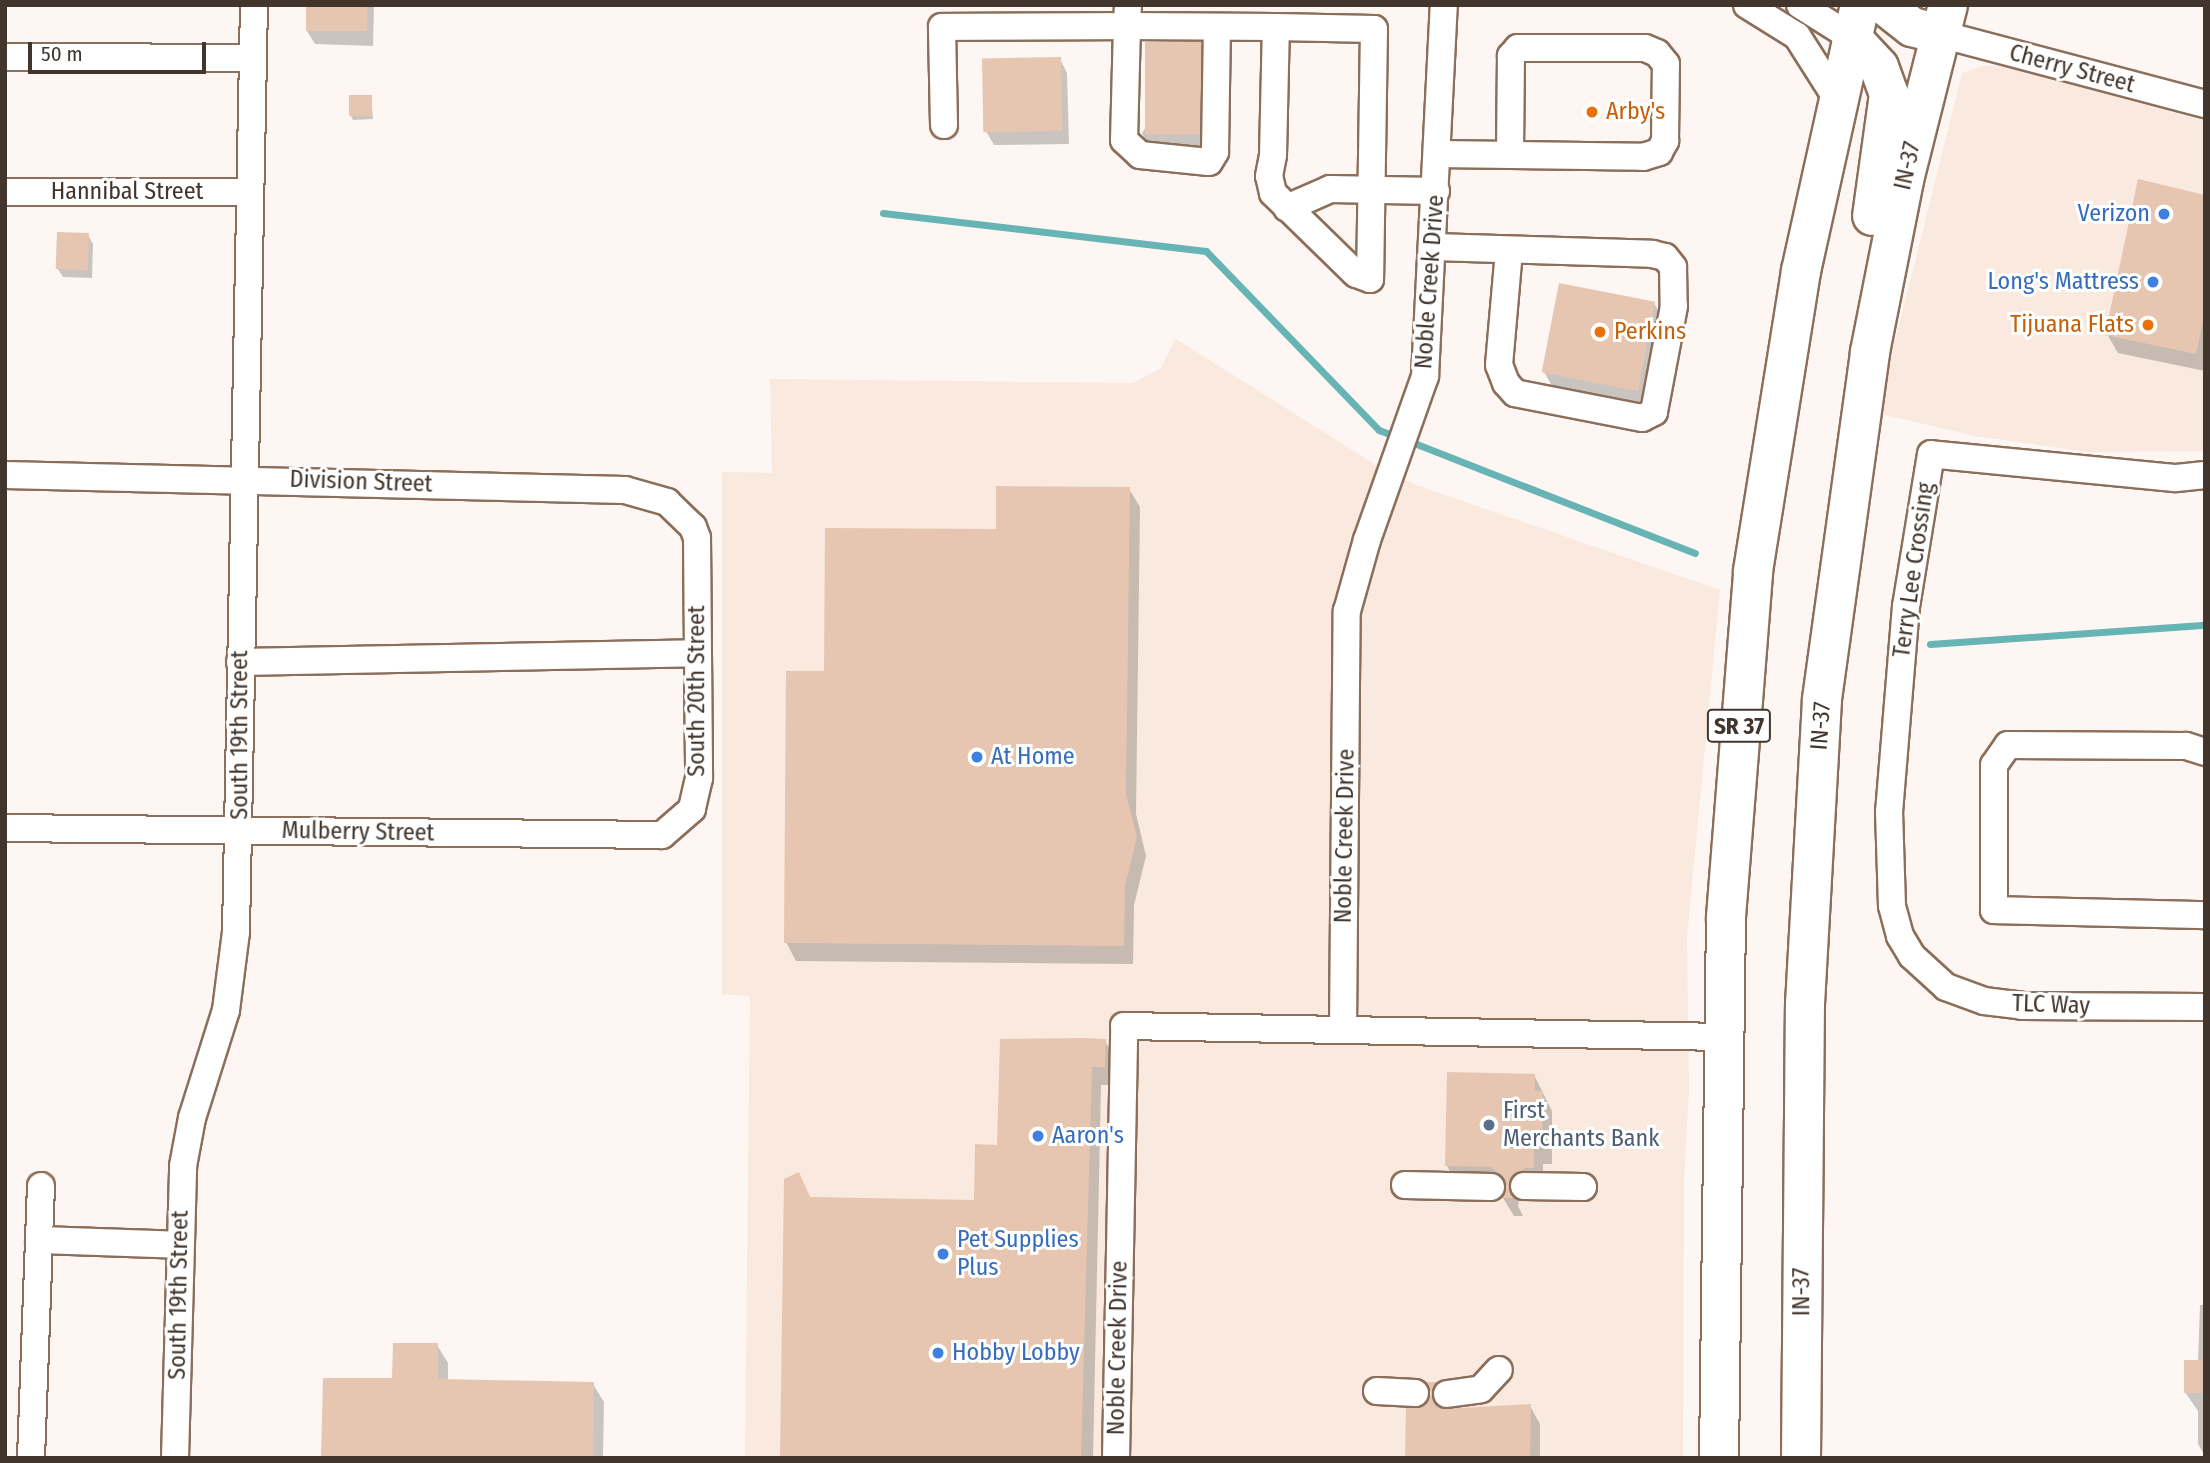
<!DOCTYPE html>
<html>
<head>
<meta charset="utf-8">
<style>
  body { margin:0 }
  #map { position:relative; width:2210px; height:1463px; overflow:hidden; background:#fdf6f2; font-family:"Fira Sans Condensed",sans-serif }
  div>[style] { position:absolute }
  .built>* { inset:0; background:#f9e9de }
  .shadow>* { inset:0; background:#0003 }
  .stream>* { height:7px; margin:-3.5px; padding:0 3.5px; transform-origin:3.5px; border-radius:3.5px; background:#67b4b5 }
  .building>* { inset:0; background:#e6c6b0; transform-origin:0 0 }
  .roads { filter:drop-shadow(2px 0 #8b6f5b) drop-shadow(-2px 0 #8b6f5b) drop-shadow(0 2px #8b6f5b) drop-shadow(0 -2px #8b6f5b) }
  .minor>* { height:26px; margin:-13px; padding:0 13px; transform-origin:13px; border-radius:13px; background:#fff }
  .highway>* { height:38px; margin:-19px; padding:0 19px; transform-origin:19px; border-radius:19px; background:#fff }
  .dots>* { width:19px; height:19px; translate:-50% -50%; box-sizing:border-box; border:4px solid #fff; border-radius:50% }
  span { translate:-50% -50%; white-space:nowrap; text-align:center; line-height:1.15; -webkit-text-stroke:6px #fff; paint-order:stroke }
  .shield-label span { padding:2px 5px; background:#fff; border:2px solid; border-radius:5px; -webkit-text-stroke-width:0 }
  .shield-label { font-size:23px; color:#41352c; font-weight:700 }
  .street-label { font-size:24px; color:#41352c }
  .food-label { font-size:24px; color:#c56008 }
  .left { translate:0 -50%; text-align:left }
  .right { translate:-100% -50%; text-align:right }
  .shop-label { font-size:24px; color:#366cbe }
  .service-label { font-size:24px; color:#4e5e75 }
  .frame { position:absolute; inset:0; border:7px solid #41352c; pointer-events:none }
  .scale { position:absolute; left:28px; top:42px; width:178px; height:32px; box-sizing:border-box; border:4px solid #41352c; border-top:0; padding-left:9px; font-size:21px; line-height:24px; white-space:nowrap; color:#41352c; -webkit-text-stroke:5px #fff; paint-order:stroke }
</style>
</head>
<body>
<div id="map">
  <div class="built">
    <i style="clip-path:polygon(1983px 66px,2003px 66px,2205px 121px,2205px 451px,2088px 452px,1975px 436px,1877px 413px,1962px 73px)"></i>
    <i style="clip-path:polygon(1176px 339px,1379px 467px,1416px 485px,1720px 590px,1687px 937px,1689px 1089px,1684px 1180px,1683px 1458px,745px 1458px,750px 996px,722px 994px,722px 472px,772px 473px,770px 379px,1133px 383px,1160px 369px)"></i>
  </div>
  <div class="shadow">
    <i style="clip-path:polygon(308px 5px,374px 5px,373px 46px,315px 44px,307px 31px)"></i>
    <i style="clip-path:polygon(1200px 44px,1208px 58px,1205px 151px,1150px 147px,1142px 133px)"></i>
    <i style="clip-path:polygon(1060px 59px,1067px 73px,1069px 144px,994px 145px,986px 131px)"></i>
    <i style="clip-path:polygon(371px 97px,373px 119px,353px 120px,351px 116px)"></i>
    <i style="clip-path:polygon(2205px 197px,2205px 371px,2118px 353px,2107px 334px)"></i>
    <i style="clip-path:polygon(88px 235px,93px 244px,92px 278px,63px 277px,57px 268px)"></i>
    <i style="clip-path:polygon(1654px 303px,1664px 321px,1648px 408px,1555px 391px,1544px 372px)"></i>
    <i style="clip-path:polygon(1129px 489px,1140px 507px,1136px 814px,1146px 856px,1134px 905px,1133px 964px,796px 961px,786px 942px,826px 672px,998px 531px)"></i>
    <i style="clip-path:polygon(1105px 1041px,1115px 1059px,1115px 1085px,1101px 1085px,1093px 1458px,782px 1458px,798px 1175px,811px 1199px,976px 1202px,998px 1146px)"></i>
    <i style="clip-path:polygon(1534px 1075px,1552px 1111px,1552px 1164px,1543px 1164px,1543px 1186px,1520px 1197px,1518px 1206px,1523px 1216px,1514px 1216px,1503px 1198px,1503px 1185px,1457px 1184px,1447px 1166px)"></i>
    <i style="clip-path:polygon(2200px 1305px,2205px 1305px,2205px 1456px,2198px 1444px,2198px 1411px,2185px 1392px,2198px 1362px)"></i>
    <i style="clip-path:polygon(437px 1345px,448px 1363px,448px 1381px,593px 1384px,604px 1402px,603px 1458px,323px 1458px,394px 1380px)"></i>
    <i style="clip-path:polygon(1436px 1384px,1446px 1402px,1443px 1410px,1530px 1406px,1540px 1424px,1540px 1458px,1407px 1458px)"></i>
  </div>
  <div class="stream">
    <i style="left:883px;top:213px;width:325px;rotate:6.7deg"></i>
    <i style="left:1206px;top:251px;width:249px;rotate:46deg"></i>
    <i style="left:1379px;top:430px;width:19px;rotate:21deg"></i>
    <i style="left:1409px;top:441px;width:307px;rotate:21.4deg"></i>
    <i style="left:1930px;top:644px;width:276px;rotate:-4deg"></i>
  </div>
  <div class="building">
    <i style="left:306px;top:5px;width:61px;height:26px"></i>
    <i style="left:1145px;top:42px;width:56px;height:92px"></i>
    <i style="left:1061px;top:57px;width:74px;height:79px;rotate:89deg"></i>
    <i style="left:372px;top:95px;width:21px;height:23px;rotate:90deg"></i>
    <i style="clip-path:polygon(2138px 179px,2205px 195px,2205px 312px,2196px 354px,2105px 335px)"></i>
    <i style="left:57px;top:232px;width:32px;height:37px;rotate:2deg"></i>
    <i style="left:1559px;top:283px;width:98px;height:91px;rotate:11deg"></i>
    <i style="clip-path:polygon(996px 486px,1130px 487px,1126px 794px,1137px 837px,1125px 886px,1124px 946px,784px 943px,786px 671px,824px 671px,825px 528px,996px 529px)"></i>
    <i style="clip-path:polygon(1086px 1038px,1106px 1039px,1105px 1067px,1092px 1067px,1081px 1458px,780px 1458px,784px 1179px,799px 1172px,810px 1197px,974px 1200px,975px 1144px,997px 1145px,1000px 1039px)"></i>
    <i style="clip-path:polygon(1447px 1072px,1535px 1074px,1535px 1090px,1543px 1091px,1542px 1146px,1534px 1146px,1534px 1168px,1525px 1168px,1510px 1179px,1508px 1186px,1515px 1198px,1501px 1198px,1505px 1180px,1491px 1167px,1445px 1166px)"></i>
    <i style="clip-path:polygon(393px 1343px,438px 1343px,438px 1379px,594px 1382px,593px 1458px,321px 1458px,323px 1378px,392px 1378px)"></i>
    <i style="left:2184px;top:1360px;width:21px;height:33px"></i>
    <i style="clip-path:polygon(1426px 1382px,1437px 1382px,1432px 1397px,1442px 1409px,1531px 1404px,1530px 1458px,1405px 1458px,1406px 1408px,1428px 1402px,1431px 1393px)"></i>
  </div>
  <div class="roads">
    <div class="minor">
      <i style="left:1128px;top:5px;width:21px;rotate:93deg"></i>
      <i style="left:1127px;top:26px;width:149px;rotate:0.4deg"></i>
      <i style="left:1747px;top:5px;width:59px;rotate:31.8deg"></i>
      <i style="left:1797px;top:36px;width:75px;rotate:57.6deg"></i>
      <i style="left:1800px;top:5px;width:60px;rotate:32.1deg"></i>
      <i style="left:1276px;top:27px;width:98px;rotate:1.2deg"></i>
      <i style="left:1374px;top:29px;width:250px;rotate:90.9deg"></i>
      <i style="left:1370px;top:279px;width:15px;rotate:-160deg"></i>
      <i style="left:1356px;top:274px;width:116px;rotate:-135.7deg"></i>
      <i style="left:1273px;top:193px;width:17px;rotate:-103deg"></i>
      <i style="left:1269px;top:176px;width:21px;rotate:-79deg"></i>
      <i style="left:1273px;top:155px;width:128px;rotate:-88.7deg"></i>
      <i style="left:1940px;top:34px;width:274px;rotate:14.8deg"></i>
      <i style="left:5px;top:57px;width:248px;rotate:0.2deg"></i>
      <i style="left:944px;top:125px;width:98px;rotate:-91.2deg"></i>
      <i style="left:942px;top:27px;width:185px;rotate:-0.3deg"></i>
      <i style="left:1127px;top:26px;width:114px;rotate:91.5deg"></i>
      <i style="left:1124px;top:140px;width:22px;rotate:43deg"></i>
      <i style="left:1140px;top:155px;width:69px;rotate:5.8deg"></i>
      <i style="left:1209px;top:162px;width:12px;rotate:-59deg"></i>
      <i style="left:1215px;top:152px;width:125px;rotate:-89.1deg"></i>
      <i style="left:1438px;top:154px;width:205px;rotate:0.8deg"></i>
      <i style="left:1643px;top:157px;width:17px;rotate:-17deg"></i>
      <i style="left:1659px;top:152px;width:13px;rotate:-61deg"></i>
      <i style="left:1665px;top:141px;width:77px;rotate:-89.3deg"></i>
      <i style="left:1666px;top:64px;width:14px;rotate:-129deg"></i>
      <i style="left:1657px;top:53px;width:13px;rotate:-157deg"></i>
      <i style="left:1645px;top:48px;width:127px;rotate:180deg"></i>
      <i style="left:1518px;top:48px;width:11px;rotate:131deg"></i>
      <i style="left:1511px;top:56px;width:99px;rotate:90.6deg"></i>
      <i style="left:5px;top:192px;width:243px"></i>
      <i style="left:1287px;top:208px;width:47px;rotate:-23.8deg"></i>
      <i style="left:1330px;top:189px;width:106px;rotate:1.1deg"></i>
      <i style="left:1434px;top:247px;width:218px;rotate:1.8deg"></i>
      <i style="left:1652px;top:254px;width:13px;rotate:13deg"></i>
      <i style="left:1665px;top:257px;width:13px;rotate:51deg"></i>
      <i style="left:1673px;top:267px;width:39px;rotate:89deg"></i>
      <i style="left:1674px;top:306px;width:108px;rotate:100.7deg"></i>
      <i style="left:1654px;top:412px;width:13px;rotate:153deg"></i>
      <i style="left:1642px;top:418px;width:129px;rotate:-168.9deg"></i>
      <i style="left:1515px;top:393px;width:13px;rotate:-132deg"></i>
      <i style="left:1506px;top:383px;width:19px;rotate:-111deg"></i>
      <i style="left:1499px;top:365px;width:115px;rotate:-85deg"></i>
      <i style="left:5px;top:475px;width:620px;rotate:1.39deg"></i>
      <i style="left:625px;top:490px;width:44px;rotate:15.9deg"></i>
      <i style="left:667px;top:502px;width:36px;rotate:44deg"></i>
      <i style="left:693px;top:527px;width:12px;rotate:70deg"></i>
      <i style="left:697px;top:538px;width:240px;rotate:89.5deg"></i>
      <i style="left:699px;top:778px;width:32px;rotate:103deg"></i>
      <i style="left:692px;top:809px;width:40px;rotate:139deg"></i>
      <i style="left:662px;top:835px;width:657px;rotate:-179.39deg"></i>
      <i style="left:2205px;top:475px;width:31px;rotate:174deg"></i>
      <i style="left:2174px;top:478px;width:244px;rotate:-174.4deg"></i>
      <i style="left:1931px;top:454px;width:154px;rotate:99.3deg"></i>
      <i style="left:1906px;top:606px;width:206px;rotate:94.7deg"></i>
      <i style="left:1889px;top:811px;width:95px;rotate:88.2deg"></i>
      <i style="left:1892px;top:906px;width:31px;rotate:75deg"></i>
      <i style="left:1900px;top:936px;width:23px;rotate:59deg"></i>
      <i style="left:1912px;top:956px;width:46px;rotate:42.4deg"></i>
      <i style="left:1946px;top:987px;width:40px;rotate:20.2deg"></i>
      <i style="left:1984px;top:1001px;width:38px;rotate:7deg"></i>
      <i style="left:2022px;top:1006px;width:183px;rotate:0.3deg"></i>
      <i style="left:240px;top:662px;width:456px;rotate:-1.1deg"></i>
      <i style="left:2205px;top:752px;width:20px;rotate:-162deg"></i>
      <i style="left:2186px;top:746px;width:178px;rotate:-179.7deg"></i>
      <i style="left:2008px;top:745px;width:24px;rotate:125deg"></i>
      <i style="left:1994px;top:765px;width:145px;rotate:90deg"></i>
      <i style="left:1994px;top:910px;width:211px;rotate:1.4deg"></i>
      <i style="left:1343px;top:1029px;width:418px;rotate:-89.5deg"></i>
      <i style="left:1347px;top:611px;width:74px;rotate:-74.3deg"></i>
      <i style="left:1367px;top:540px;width:174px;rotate:-70.5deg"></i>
      <i style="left:1425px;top:376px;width:371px;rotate:-87.1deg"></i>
      <i style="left:1405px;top:1185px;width:86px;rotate:1.3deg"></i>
      <i style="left:1524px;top:1186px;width:59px;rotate:1deg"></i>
      <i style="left:39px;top:1240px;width:140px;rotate:2deg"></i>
      <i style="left:1377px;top:1391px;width:38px;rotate:3deg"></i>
      <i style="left:1447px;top:1394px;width:34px;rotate:-8deg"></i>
      <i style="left:1481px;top:1389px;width:26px;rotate:-47deg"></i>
      <i style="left:31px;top:1458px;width:272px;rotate:-87.9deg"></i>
      <i style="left:175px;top:1458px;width:292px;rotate:-88.4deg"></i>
      <i style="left:183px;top:1166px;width:49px;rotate:-79.4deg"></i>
      <i style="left:192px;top:1118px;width:113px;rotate:-72.5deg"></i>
      <i style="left:226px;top:1010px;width:79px;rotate:-82.7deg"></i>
      <i style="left:236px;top:932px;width:927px;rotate:-88.89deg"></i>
      <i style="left:1116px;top:1458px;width:432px;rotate:-88.9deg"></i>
      <i style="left:1124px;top:1026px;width:599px;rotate:1.05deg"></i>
    </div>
    <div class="highway">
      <i style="left:1884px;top:5px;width:36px;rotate:38deg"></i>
      <i style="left:1912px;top:27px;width:29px;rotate:14deg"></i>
      <i style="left:1851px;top:37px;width:41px;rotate:47deg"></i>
      <i style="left:1879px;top:67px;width:29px;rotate:70deg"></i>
      <i style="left:1889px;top:94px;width:123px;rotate:97.9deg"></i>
      <i style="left:1719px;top:1458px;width:541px;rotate:-89.26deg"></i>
      <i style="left:1726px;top:917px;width:347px;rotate:-85.5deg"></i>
      <i style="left:1753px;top:571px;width:304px;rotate:-80.9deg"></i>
      <i style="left:1801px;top:271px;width:272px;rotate:-77.5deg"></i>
      <i style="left:1801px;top:1458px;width:454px;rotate:-89.5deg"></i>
      <i style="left:1805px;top:1004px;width:305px;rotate:-86.8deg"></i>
      <i style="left:1822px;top:699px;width:350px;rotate:-82.1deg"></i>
      <i style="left:1870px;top:352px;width:175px;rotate:-78.8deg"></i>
      <i style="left:1904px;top:180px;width:180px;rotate:-75.9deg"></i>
    </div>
  </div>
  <div class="dots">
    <i style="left:1592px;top:112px;background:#e8710a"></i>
    <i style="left:2164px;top:214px;background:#3f7fe0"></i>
    <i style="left:2153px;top:282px;background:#3f7fe0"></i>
    <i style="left:2148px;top:325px;background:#e8710a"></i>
    <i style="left:1600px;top:332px;background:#e8710a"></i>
    <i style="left:977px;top:757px;background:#3f7fe0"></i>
    <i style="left:1489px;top:1125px;background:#5c6f8a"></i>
    <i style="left:1038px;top:1136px;background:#3f7fe0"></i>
    <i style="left:943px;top:1254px;background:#3f7fe0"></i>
    <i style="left:938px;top:1353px;background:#3f7fe0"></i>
  </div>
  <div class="shield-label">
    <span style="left:1739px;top:726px">SR 37</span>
  </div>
  <div class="street-label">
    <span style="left:2072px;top:69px;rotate:15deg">Cherry Street</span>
    <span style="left:1908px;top:166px;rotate:-77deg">IN-37</span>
    <span style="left:127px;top:192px">Hannibal Street</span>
    <span style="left:1430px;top:282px;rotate:-86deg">Noble Creek Drive</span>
    <span style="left:361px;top:482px;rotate:2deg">Division Street</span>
    <span style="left:1914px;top:570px;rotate:-82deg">Terry Lee Crossing</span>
    <span style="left:697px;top:691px;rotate:-90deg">South 20th Street</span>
    <span style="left:1821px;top:726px;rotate:-86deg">IN-37</span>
    <span style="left:240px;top:735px;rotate:-90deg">South 19th Street</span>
    <span style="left:358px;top:832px;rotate:1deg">Mulberry Street</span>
    <span style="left:1345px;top:836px;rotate:-89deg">Noble Creek Drive</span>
    <span style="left:2051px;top:1005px;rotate:2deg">TLC Way</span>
    <span style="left:1802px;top:1292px;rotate:-90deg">IN-37</span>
    <span style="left:179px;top:1295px;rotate:-89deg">South 19th Street</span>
    <span style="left:1118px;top:1348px;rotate:-89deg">Noble Creek Drive</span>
  </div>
  <div class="food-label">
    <span class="left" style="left:1606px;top:112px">Arby's</span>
    <span class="right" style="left:2134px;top:325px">Tijuana Flats</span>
    <span class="left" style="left:1614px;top:332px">Perkins</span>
  </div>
  <div class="shop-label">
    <span class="right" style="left:2150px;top:214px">Verizon</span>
    <span class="right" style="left:2139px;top:282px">Long's Mattress</span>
    <span class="left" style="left:991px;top:757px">At Home</span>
    <span class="left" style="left:1052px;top:1136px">Aaron's</span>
    <span class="left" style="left:957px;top:1254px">Pet Supplies<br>Plus</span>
    <span class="left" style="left:952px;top:1353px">Hobby Lobby</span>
  </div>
  <div class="service-label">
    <span class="left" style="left:1503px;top:1125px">First<br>Merchants Bank</span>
  </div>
  <div class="frame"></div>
  <div class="scale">50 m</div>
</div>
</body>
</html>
